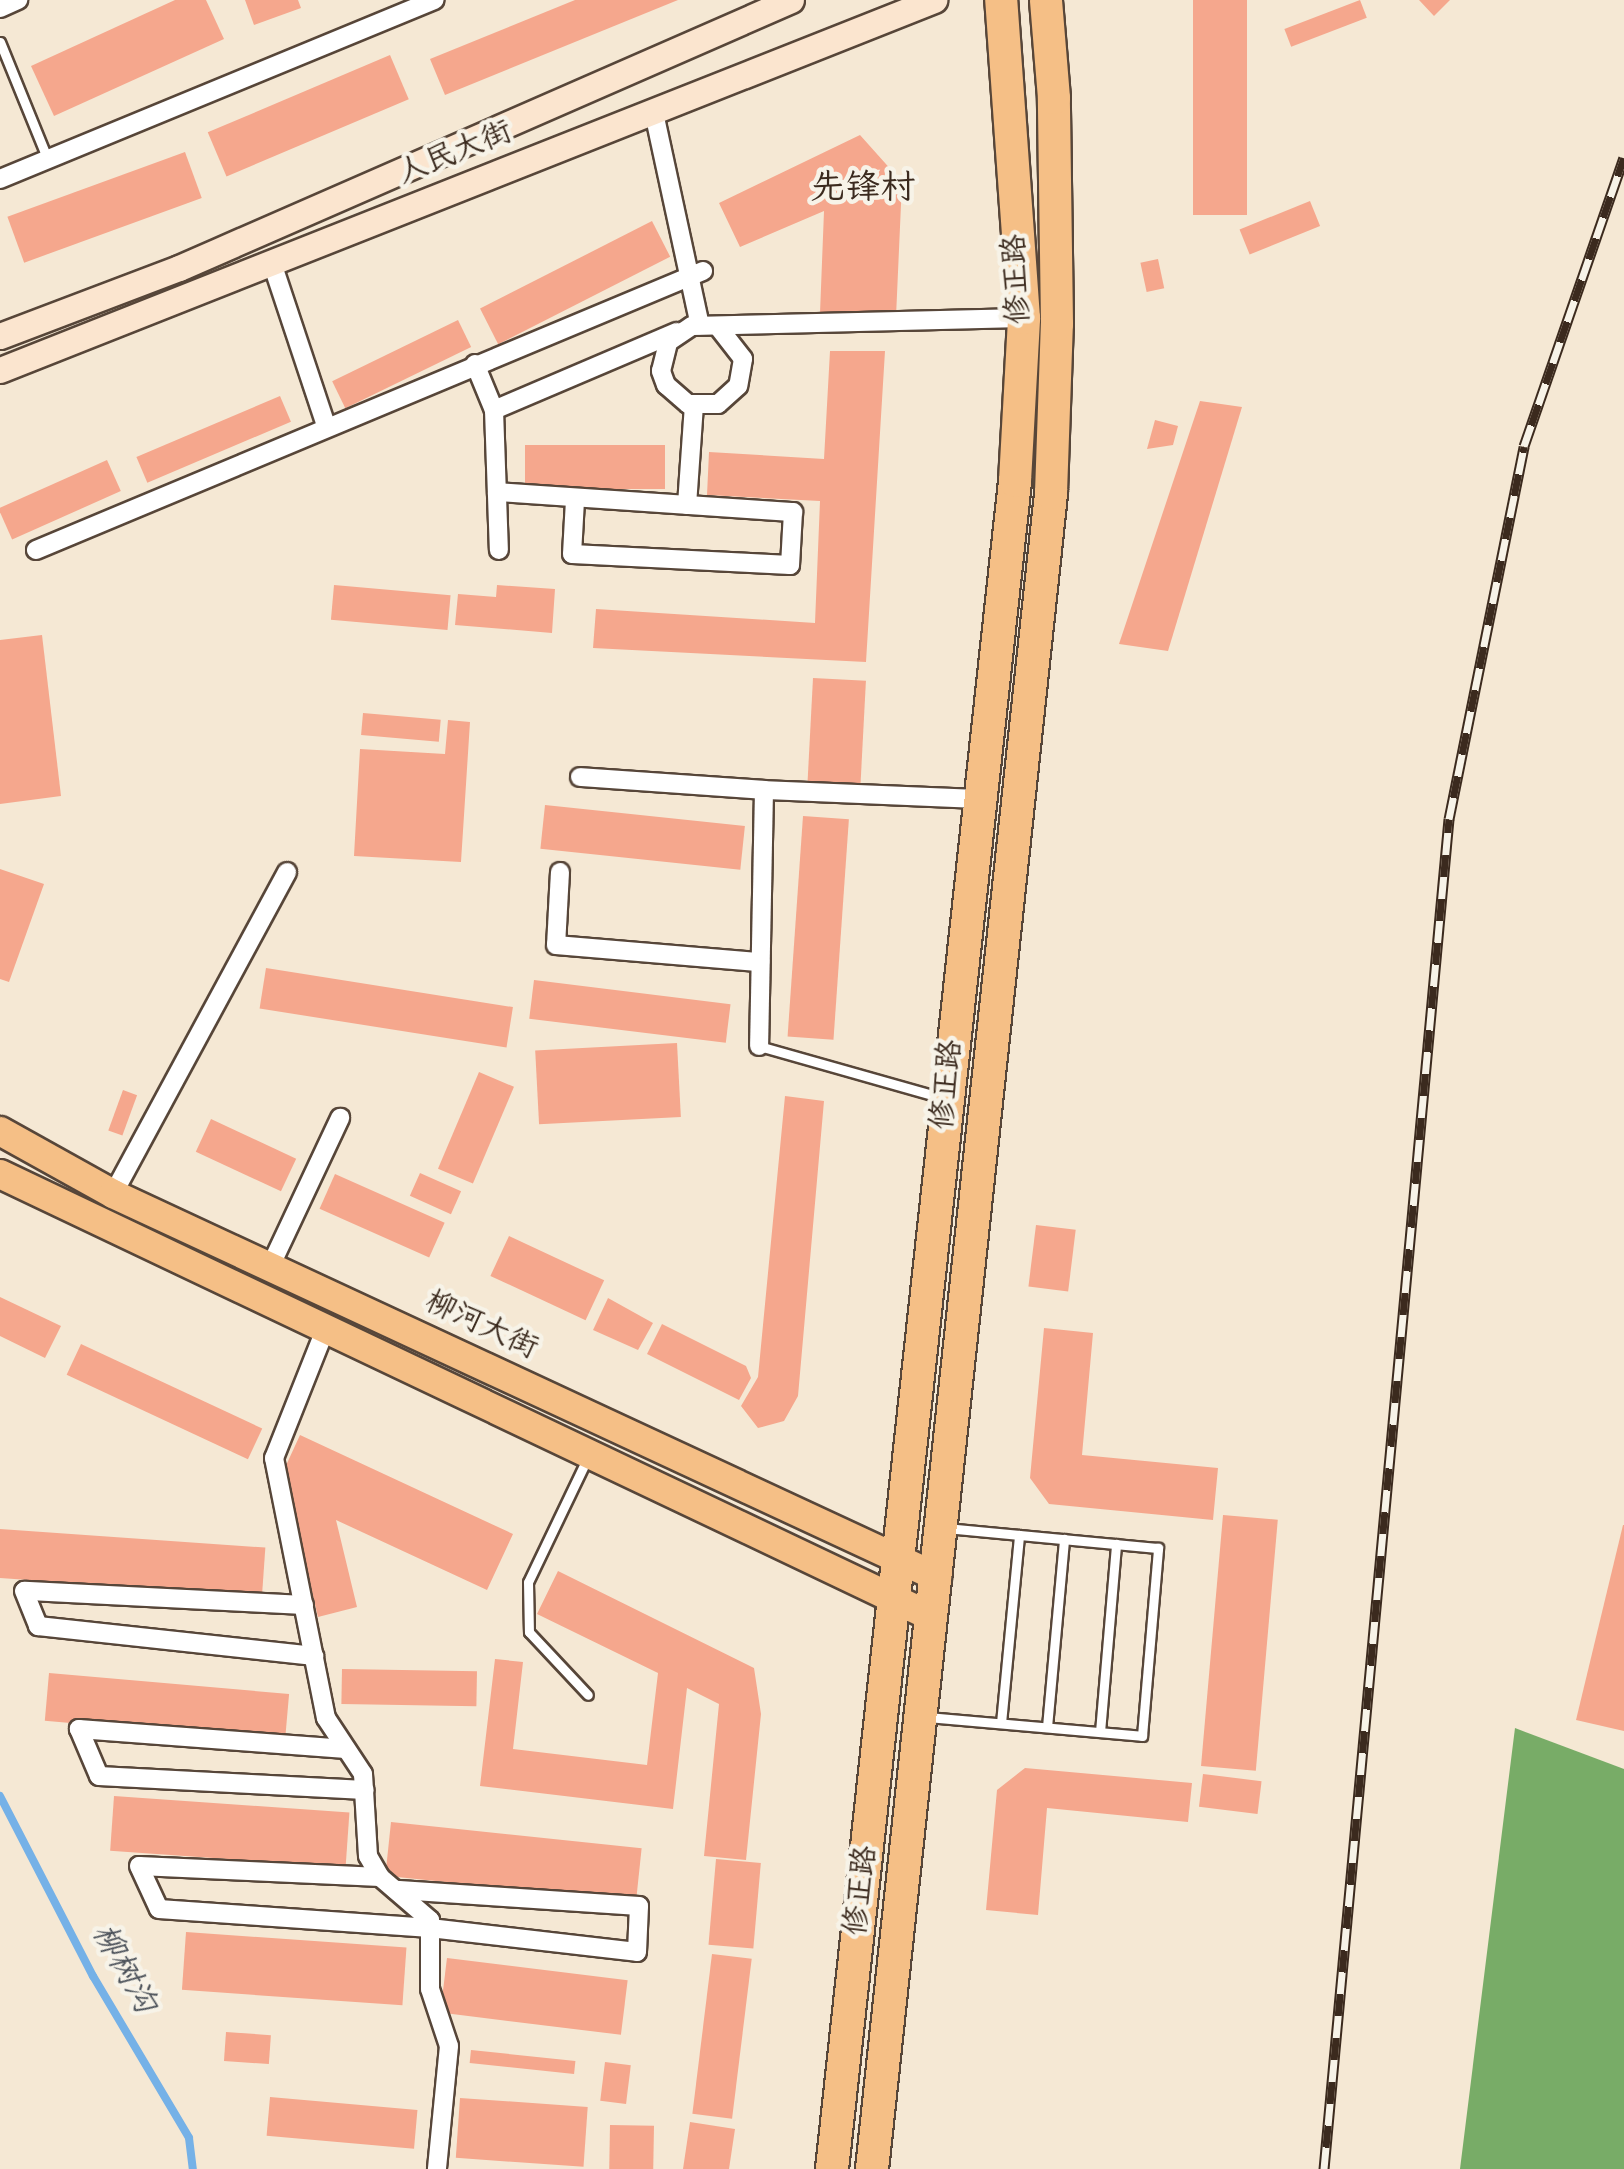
<!DOCTYPE html>
<html>
<head>
<meta charset="utf-8">
<style>
  body { margin:0 }
  #map { position:relative; width:1624px; height:2169px; overflow:hidden; background:#f5e8d4; font-family:Dekko,"LXGW WenKai TC",sans-serif }
  div>[style] { position:absolute }
  .forest>* { inset:0; background:#78ac67 }
  .stream>* { height:8px; margin:-4px; padding:0 4px; transform-origin:4px; border-radius:4px; background:#75b1e7 }
  .building>* { inset:0; background:#f5a78d; transform-origin:0 0 }
  .roads { filter:drop-shadow(2px 0 #574639) drop-shadow(-2px 0 #574639) drop-shadow(0 2px #574639) drop-shadow(0 -2px #574639) }
  .lane>* { height:9px; margin:-4.5px; padding:0 4.5px; transform-origin:4.5px; border-radius:4.5px; background:#fff }
  .street>* { height:18px; margin:-9px; padding:0 9px; transform-origin:9px; border-radius:9px; background:#fff }
  .secondary>* { height:25px; margin:-12.5px; padding:0 12.5px; transform-origin:12.5px; border-radius:12.5px; background:#fbe5cf }
  .primary>* { height:28px; margin:-14px; padding:0 14px; transform-origin:14px; border-radius:14px; background:#f5bf86 }
  .highway>* { height:32px; margin:-16px; padding:0 16px; transform-origin:16px; border-radius:16px; background:#f5bf86 }
  .rail>* { height:11px; margin-top:-5.5px; transform-origin:0; background:repeating-linear-gradient(90deg,#f7f3e8 0 22px,#3b2a1e 0 44px); box-sizing:border-box; border-block:2px solid #3b2a1e }
  span { translate:-50% -50%; white-space:nowrap; text-align:center; line-height:1.15; -webkit-text-stroke:9px #f7f3e8; paint-order:stroke }
  .street-label { font-size:30px; color:#3b2a1e }
  .water-label { font-size:32px; color:#4c525a; font-style:italic }
  .quarter-label { font-size:35px; color:#3b2a1e }
</style>
</head>
<body>
<div id="map">
  <div class="forest">
    <i style="clip-path:polygon(1515px 1728px,1624px 1769px,1624px 2169px,1460px 2169px)"></i>
  </div>
  <div class="stream">
    <i style="left:0;top:1796px;width:203px;rotate:62.7deg"></i>
    <i style="left:93px;top:1976px;width:188px;rotate:59.3deg"></i>
    <i style="left:189px;top:2138px;width:31px;rotate:83deg"></i>
  </div>
  <div class="building">
    <i style="clip-path:polygon(175px 0,206px 0,224px 39px,54px 116px,31px 66px)"></i>
    <i style="clip-path:polygon(245px 0,298px 0,301px 8px,254px 25px)"></i>
    <i style="clip-path:polygon(575px 0,678px 0,445px 95px,430px 59px)"></i>
    <i style="left:1193px;top:0;width:54px;height:215px"></i>
    <i style="left:1360px;top:0;width:19px;height:81px;rotate:69deg"></i>
    <i style="clip-path:polygon(1419px 0,1450px 0,1434px 16px)"></i>
    <i style="left:390px;top:55px;width:48px;height:198px;rotate:67deg"></i>
    <i style="clip-path:polygon(860px 135px,902px 182px,896px 317px,820px 313px,824px 211px,740px 247px,719px 203px)"></i>
    <i style="left:185px;top:152px;width:49px;height:189px;rotate:70deg"></i>
    <i style="left:1310px;top:201px;width:27px;height:76px;rotate:68deg"></i>
    <i style="left:652px;top:221px;width:40px;height:193px;rotate:63deg"></i>
    <i style="left:1158px;top:259px;width:30px;height:18px;rotate:78deg"></i>
    <i style="left:458px;top:320px;width:30px;height:140px;rotate:64deg"></i>
    <i style="clip-path:polygon(830px 351px,885px 351px,866px 662px,593px 648px,596px 609px,815px 623px,820px 501px,707px 495px,709px 452px,824px 459px)"></i>
    <i style="left:280px;top:396px;width:28px;height:156px;rotate:67deg"></i>
    <i style="clip-path:polygon(1200px 401px,1242px 407px,1168px 651px,1119px 644px)"></i>
    <i style="clip-path:polygon(1155px 420px,1178px 426px,1173px 445px,1147px 449px)"></i>
    <i style="left:525px;top:445px;width:140px;height:44px"></i>
    <i style="left:107px;top:460px;width:34px;height:119px;rotate:66deg"></i>
    <i style="left:334px;top:585px;width:117px;height:35px;rotate:5deg"></i>
    <i style="clip-path:polygon(497px 585px,555px 589px,552px 633px,455px 625px,458px 594px,496px 597px)"></i>
    <i style="clip-path:polygon(42px 635px,61px 796px,0 804px,0 640px)"></i>
    <i style="left:813px;top:678px;width:53px;height:107px;rotate:3deg"></i>
    <i style="left:363px;top:713px;width:78px;height:22px;rotate:5deg"></i>
    <i style="clip-path:polygon(448px 720px,470px 722px,461px 862px,354px 856px,360px 749px,445px 754px)"></i>
    <i style="left:545px;top:805px;width:201px;height:44px;rotate:6deg"></i>
    <i style="left:803px;top:816px;width:46px;height:221px;rotate:4deg"></i>
    <i style="clip-path:polygon(0 869px,44px 884px,9px 982px,0 979px)"></i>
    <i style="left:266px;top:968px;width:250px;height:41px;rotate:9deg"></i>
    <i style="left:534px;top:980px;width:198px;height:39px;rotate:7deg"></i>
    <i style="left:677px;top:1043px;width:74px;height:142px;rotate:87deg"></i>
    <i style="left:479px;top:1072px;width:38px;height:105px;rotate:23deg"></i>
    <i style="left:123px;top:1090px;width:15px;height:43px;rotate:20deg"></i>
    <i style="clip-path:polygon(785px 1096px,824px 1101px,798px 1396px,784px 1421px,758px 1428px,741px 1406px,758px 1377px)"></i>
    <i style="left:211px;top:1119px;width:94px;height:36px;rotate:25deg"></i>
    <i style="left:420px;top:1173px;width:45px;height:25px;rotate:24deg"></i>
    <i style="left:335px;top:1174px;width:120px;height:38px;rotate:24deg"></i>
    <i style="left:1036px;top:1225px;width:40px;height:62px;rotate:7deg"></i>
    <i style="left:509px;top:1236px;width:105px;height:44px;rotate:25deg"></i>
    <i style="clip-path:polygon(0 1297px,61px 1326px,45px 1358px,0 1336px)"></i>
    <i style="clip-path:polygon(608px 1298px,653px 1323px,638px 1350px,593px 1330px)"></i>
    <i style="clip-path:polygon(662px 1324px,746px 1366px,751px 1378px,739px 1400px,647px 1354px)"></i>
    <i style="clip-path:polygon(1044px 1328px,1093px 1333px,1082px 1455px,1218px 1468px,1213px 1520px,1049px 1504px,1030px 1478px)"></i>
    <i style="left:81px;top:1344px;width:200px;height:34px;rotate:25deg"></i>
    <i style="clip-path:polygon(300px 1435px,513px 1534px,487px 1590px,336px 1520px,357px 1607px,318px 1617px,283px 1472px)"></i>
    <i style="left:1223px;top:1515px;width:55px;height:252px;rotate:5deg"></i>
    <i style="clip-path:polygon(1623px 1525px,1624px 1525px,1624px 1731px,1576px 1720px)"></i>
    <i style="left:0;top:1529px;width:266px;height:49px;rotate:4deg"></i>
    <i style="clip-path:polygon(558px 1571px,754px 1668px,761px 1714px,746px 1860px,704px 1856px,719px 1704px,687px 1688px,673px 1809px,480px 1786px,495px 1659px,523px 1662px,513px 1749px,647px 1765px,658px 1673px,537px 1614px)"></i>
    <i style="left:342px;top:1669px;width:135px;height:35px;rotate:1deg"></i>
    <i style="left:49px;top:1673px;width:241px;height:48px;rotate:5deg"></i>
    <i style="clip-path:polygon(1025px 1768px,1192px 1783px,1188px 1822px,1047px 1808px,1038px 1915px,986px 1910px,997px 1790px)"></i>
    <i style="left:1203px;top:1774px;width:59px;height:33px;rotate:7deg"></i>
    <i style="left:114px;top:1796px;width:236px;height:55px;rotate:4deg"></i>
    <i style="left:391px;top:1822px;width:252px;height:54px;rotate:6deg"></i>
    <i style="left:716px;top:1859px;width:45px;height:86px;rotate:5deg"></i>
    <i style="left:186px;top:1932px;width:221px;height:58px;rotate:4deg"></i>
    <i style="left:712px;top:1954px;width:40px;height:161px;rotate:7deg"></i>
    <i style="left:447px;top:1958px;width:182px;height:55px;rotate:7deg"></i>
    <i style="left:226px;top:2032px;width:45px;height:29px;rotate:4deg"></i>
    <i style="left:471px;top:2050px;width:105px;height:13px;rotate:6deg"></i>
    <i style="left:605px;top:2062px;width:26px;height:39px;rotate:7deg"></i>
    <i style="left:270px;top:2097px;width:148px;height:39px;rotate:5deg"></i>
    <i style="left:460px;top:2098px;width:128px;height:60px;rotate:4deg"></i>
    <i style="clip-path:polygon(690px 2122px,735px 2129px,729px 2169px,683px 2169px)"></i>
    <i style="left:610px;top:2125px;width:44px;height:44px;rotate:1deg"></i>
  </div>
  <div class="roads">
    <div class="lane">
      <i style="left:0;top:42px;width:127px;rotate:67.9deg"></i>
      <i style="left:759px;top:1046px;width:187px;rotate:15.8deg"></i>
      <i style="left:587px;top:1459px;width:136px;rotate:115.6deg"></i>
      <i style="left:528px;top:1582px;width:50px;rotate:88.9deg"></i>
      <i style="left:529px;top:1632px;width:86px;rotate:46.9deg"></i>
      <i style="left:926px;top:1717px;width:217px;rotate:5deg"></i>
      <i style="left:1142px;top:1736px;width:189px;rotate:-85.1deg"></i>
      <i style="left:1158px;top:1548px;width:214px;rotate:-174.6deg"></i>
      <i style="left:1001px;top:1723px;width:189px;rotate:-84.5deg"></i>
      <i style="left:1047px;top:1727px;width:189px;rotate:-84.8deg"></i>
      <i style="left:1100px;top:1732px;width:189px;rotate:-85.1deg"></i>
    </div>
    <div class="street">
      <i style="left:0;top:8px;width:20px;rotate:-24deg"></i>
      <i style="left:654px;top:113px;width:217px;rotate:77.8deg"></i>
      <i style="left:0;top:179px;width:470px;rotate:-22.4deg"></i>
      <i style="left:272px;top:263px;width:171px;rotate:71.6deg"></i>
      <i style="left:719px;top:328px;width:39px;rotate:52deg"></i>
      <i style="left:743px;top:359px;width:27px;rotate:100deg"></i>
      <i style="left:738px;top:386px;width:27px;rotate:138deg"></i>
      <i style="left:718px;top:404px;width:30px;rotate:180deg"></i>
      <i style="left:688px;top:404px;width:29px;rotate:-139deg"></i>
      <i style="left:666px;top:385px;width:15px;rotate:-110deg"></i>
      <i style="left:661px;top:371px;width:30px;rotate:-76deg"></i>
      <i style="left:668px;top:342px;width:29px;rotate:-34deg"></i>
      <i style="left:692px;top:326px;width:332px;rotate:-1.4deg"></i>
      <i style="left:475px;top:364px;width:50px;rotate:67.6deg"></i>
      <i style="left:494px;top:410px;width:140px;rotate:88deg"></i>
      <i style="left:494px;top:410px;width:199px;rotate:-23.1deg"></i>
      <i style="left:497px;top:492px;width:297px;rotate:3.9deg"></i>
      <i style="left:793px;top:512px;width:53px;rotate:93.2deg"></i>
      <i style="left:790px;top:565px;width:218px;rotate:-177.1deg"></i>
      <i style="left:572px;top:554px;width:54px;rotate:-86.8deg"></i>
      <i style="left:687px;top:505px;width:100px;rotate:-86deg"></i>
      <i style="left:36px;top:550px;width:723px;rotate:-22.7deg"></i>
      <i style="left:580px;top:777px;width:184px;rotate:4deg"></i>
      <i style="left:764px;top:790px;width:256px;rotate:91.1deg"></i>
      <i style="left:764px;top:790px;width:217px;rotate:2.4deg"></i>
      <i style="left:560px;top:872px;width:73px;rotate:93.1deg"></i>
      <i style="left:556px;top:945px;width:205px;rotate:4.8deg"></i>
      <i style="left:113px;top:1194px;width:366px;rotate:-61.6deg"></i>
      <i style="left:270px;top:1267px;width:165px;rotate:-64.8deg"></i>
      <i style="left:325px;top:1330px;width:138px;rotate:111.7deg"></i>
      <i style="left:274px;top:1458px;width:265px;rotate:78.7deg"></i>
      <i style="left:326px;top:1718px;width:67px;rotate:56.5deg"></i>
      <i style="left:363px;top:1774px;width:82px;rotate:86.5deg"></i>
      <i style="left:368px;top:1856px;width:24px;rotate:60deg"></i>
      <i style="left:380px;top:1877px;width:66px;rotate:40.7deg"></i>
      <i style="left:430px;top:1920px;width:69px;rotate:90deg"></i>
      <i style="left:430px;top:1989px;width:60px;rotate:71.6deg"></i>
      <i style="left:449px;top:2046px;width:124px;rotate:95.6deg"></i>
      <i style="left:304px;top:1605px;width:280px;rotate:-177.1deg"></i>
      <i style="left:24px;top:1591px;width:38px;rotate:68deg"></i>
      <i style="left:38px;top:1626px;width:278px;rotate:6.2deg"></i>
      <i style="left:346px;top:1749px;width:268px;rotate:-175.7deg"></i>
      <i style="left:79px;top:1729px;width:51px;rotate:66.9deg"></i>
      <i style="left:99px;top:1776px;width:266px;rotate:3deg"></i>
      <i style="left:380px;top:1877px;width:241px;rotate:-177.4deg"></i>
      <i style="left:139px;top:1866px;width:47px;rotate:65.1deg"></i>
      <i style="left:159px;top:1909px;width:272px;rotate:4deg"></i>
      <i style="left:430px;top:1928px;width:208px;rotate:6.6deg"></i>
      <i style="left:637px;top:1952px;width:46px;rotate:-87.5deg"></i>
      <i style="left:639px;top:1906px;width:244px;rotate:-176.2deg"></i>
    </div>
    <div class="secondary">
      <i style="left:0;top:336px;width:191px;rotate:-20.8deg"></i>
      <i style="left:179px;top:268px;width:668px;rotate:-23.65deg"></i>
      <i style="left:0;top:370px;width:1005px;rotate:-21.61deg"></i>
    </div>
    <div class="primary">
      <i style="left:0;top:1131px;width:129px;rotate:29.1deg"></i>
      <i style="left:113px;top:1194px;width:909px;rotate:24.93deg"></i>
      <i style="left:0;top:1174px;width:1032px;rotate:25.42deg"></i>
    </div>
    <div class="highway">
      <i style="left:832px;top:2169px;width:1698px;rotate:-83.81deg"></i>
      <i style="left:1015px;top:481px;width:163px;rotate:-86.8deg"></i>
      <i style="left:1024px;top:318px;width:319px;rotate:-94.1deg"></i>
      <i style="left:872px;top:2169px;width:1686px;rotate:-83.9deg"></i>
      <i style="left:1051px;top:493px;width:169px;rotate:-88deg"></i>
      <i style="left:1057px;top:324px;width:226px;rotate:-90.8deg"></i>
      <i style="left:1054px;top:98px;width:98px;rotate:-94.7deg"></i>
    </div>
  </div>
  <div class="rail">
    <i style="left:1324px;top:2169px;width:1356px;rotate:-84.71deg"></i>
    <i style="left:1449px;top:819px;width:380px;rotate:-78.6deg"></i>
    <i style="left:1524px;top:446px;width:305px;rotate:-70.9deg"></i>
  </div>
  <div class="street-label">
    <span style="left:456px;top:156px;rotate:-22deg">人民大街</span>
    <span style="left:1020px;top:279px;rotate:-93deg">修正路</span>
    <span style="left:950px;top:1085px;rotate:-84deg">修正路</span>
    <span style="left:480px;top:1328px;rotate:25deg">柳河大街</span>
    <span style="left:864px;top:1891px;rotate:-83deg">修正路</span>
  </div>
  <div class="water-label">
    <span style="left:121px;top:1970px;rotate:61deg">柳树沟</span>
  </div>
  <div class="quarter-label">
    <span style="left:863px;top:191px">先锋村</span>
  </div>
</div>
</body>
</html>
